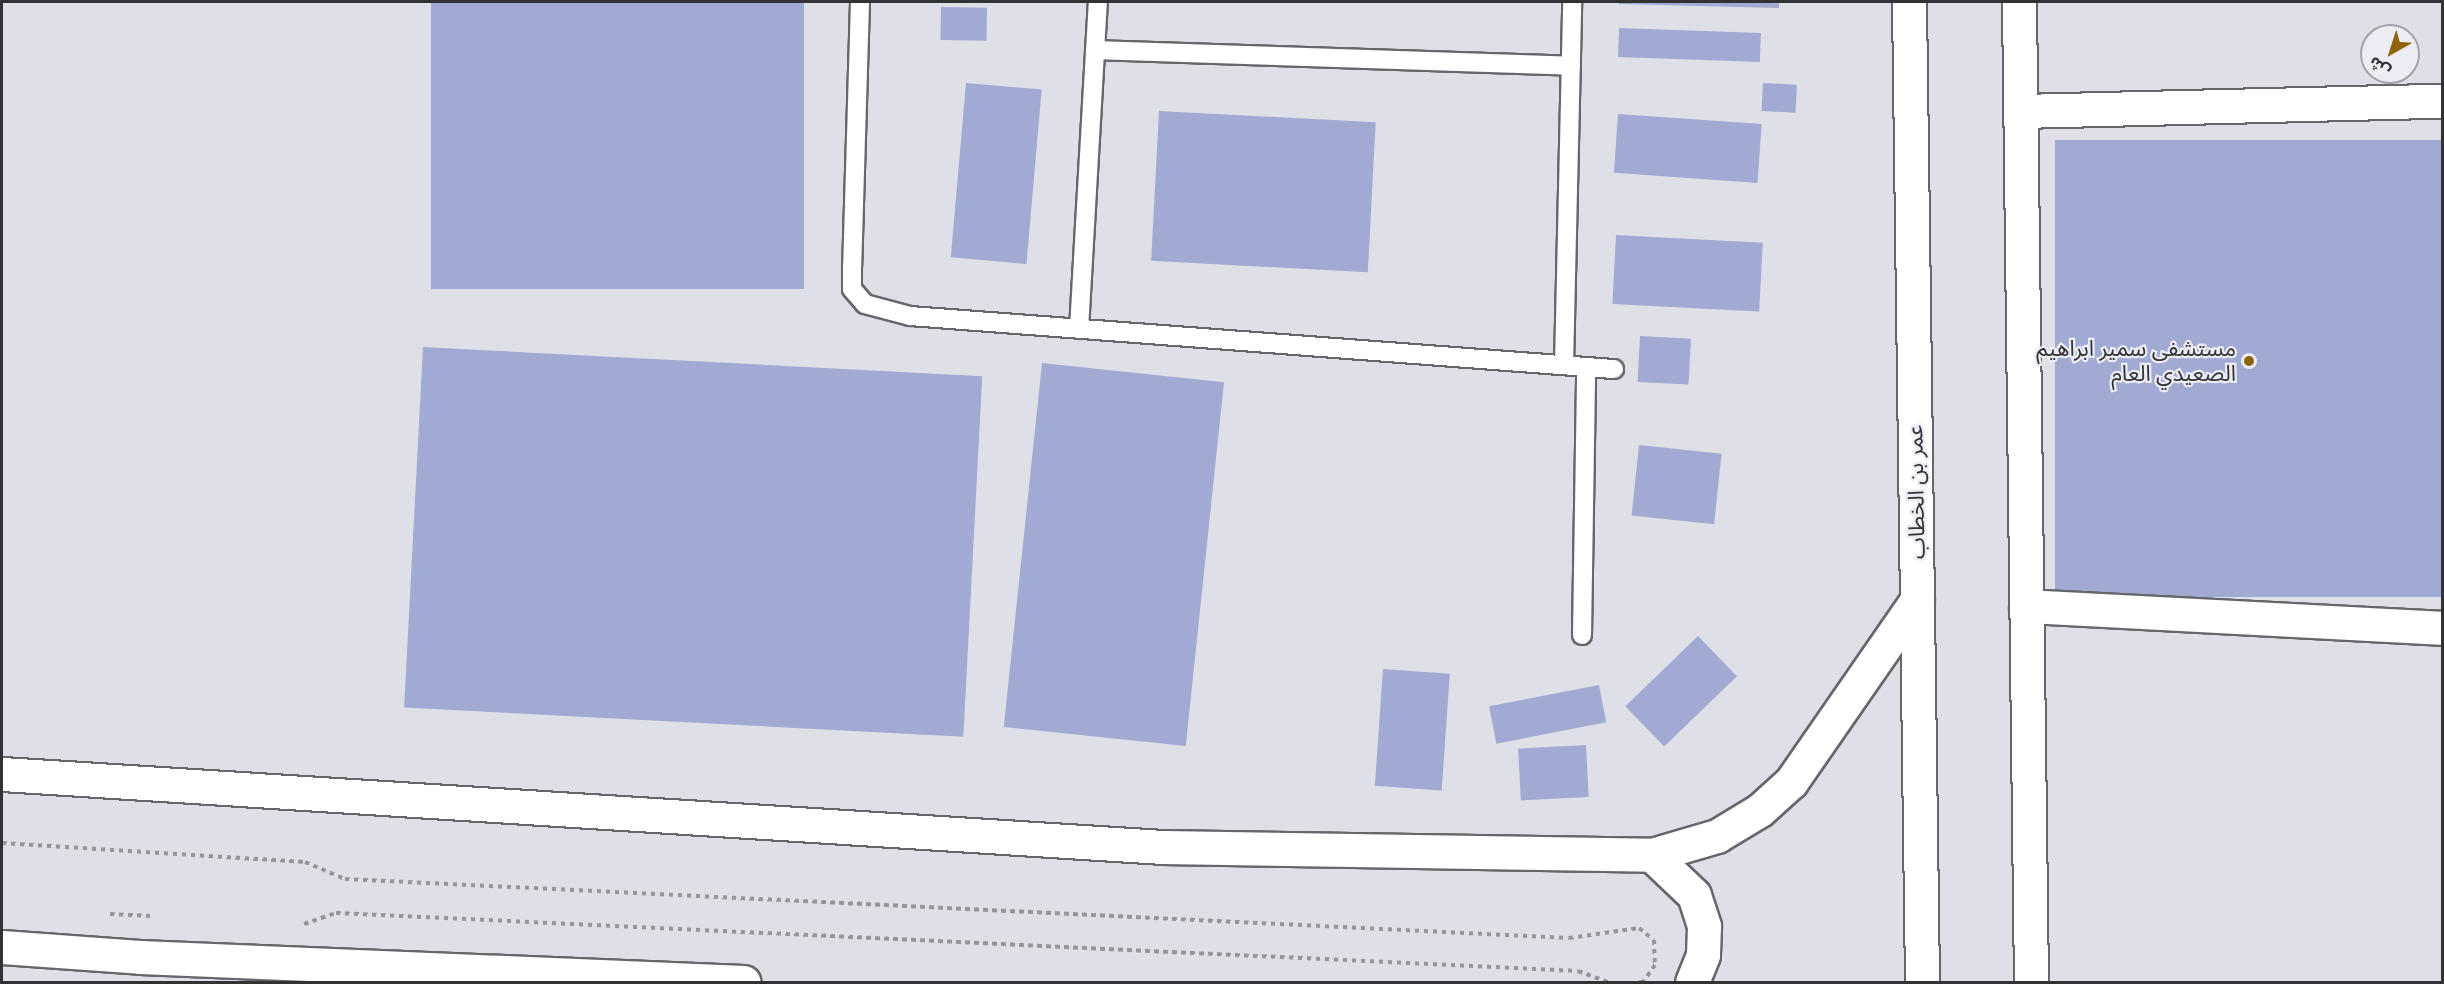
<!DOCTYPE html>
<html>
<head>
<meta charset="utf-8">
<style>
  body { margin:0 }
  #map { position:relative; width:2444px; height:984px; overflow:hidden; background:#dfe0e7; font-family:Figtree,"Noto Sans Arabic",sans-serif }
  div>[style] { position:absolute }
  .building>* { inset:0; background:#a0aad3; transform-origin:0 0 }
  .path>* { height:4px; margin-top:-2px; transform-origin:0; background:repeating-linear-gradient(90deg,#95969b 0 4.5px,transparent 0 9px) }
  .roads { filter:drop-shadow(2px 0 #66676c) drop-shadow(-2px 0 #66676c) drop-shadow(0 2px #66676c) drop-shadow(0 -2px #66676c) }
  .service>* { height:18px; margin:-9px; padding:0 9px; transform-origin:9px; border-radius:9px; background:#fff }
  .minor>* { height:33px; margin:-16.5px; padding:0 16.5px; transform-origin:16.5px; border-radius:16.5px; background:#fff }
  .tertiary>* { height:33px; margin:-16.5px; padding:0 16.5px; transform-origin:16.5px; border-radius:16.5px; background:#fff }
  .dots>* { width:16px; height:16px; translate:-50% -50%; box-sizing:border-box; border:3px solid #ecedf4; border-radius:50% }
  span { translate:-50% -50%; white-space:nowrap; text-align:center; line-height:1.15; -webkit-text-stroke:4.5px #ecedf4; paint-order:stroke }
  .poi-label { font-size:22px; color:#323235 }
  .right { translate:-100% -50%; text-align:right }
  .street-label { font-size:22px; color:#323235 }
  .frame { position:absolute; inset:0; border:3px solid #323235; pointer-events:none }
  .north { position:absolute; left:2360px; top:24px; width:60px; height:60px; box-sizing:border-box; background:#ecedf4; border:2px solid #a2a2a8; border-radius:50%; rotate:219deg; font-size:16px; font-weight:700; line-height:24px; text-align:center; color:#323235 }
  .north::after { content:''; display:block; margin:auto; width:21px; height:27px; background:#8e650a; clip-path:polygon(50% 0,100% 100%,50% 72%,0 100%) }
</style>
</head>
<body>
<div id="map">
  <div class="building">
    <i style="left:431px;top:2px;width:373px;height:287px"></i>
    <i style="clip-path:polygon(1619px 2px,1779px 2px,1779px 8px,1619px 4px)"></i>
    <i style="left:941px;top:7px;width:46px;height:33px;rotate:1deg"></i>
    <i style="left:1619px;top:28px;width:142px;height:29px;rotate:2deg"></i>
    <i style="left:966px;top:83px;width:76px;height:175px;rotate:5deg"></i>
    <i style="left:1763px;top:83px;width:34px;height:28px;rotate:3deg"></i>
    <i style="left:1159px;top:111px;width:217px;height:150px;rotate:3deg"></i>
    <i style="left:1618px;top:114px;width:144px;height:59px;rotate:4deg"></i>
    <i style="left:2442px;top:140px;width:457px;height:387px;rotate:90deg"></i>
    <i style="left:1616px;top:235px;width:147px;height:69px;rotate:3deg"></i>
    <i style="left:1640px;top:336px;width:51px;height:46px;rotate:3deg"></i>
    <i style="left:423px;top:347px;width:560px;height:361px;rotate:3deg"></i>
    <i style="left:1042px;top:363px;width:183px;height:366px;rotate:6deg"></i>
    <i style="left:1639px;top:445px;width:83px;height:71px;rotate:6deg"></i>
    <i style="left:1698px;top:636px;width:56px;height:101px;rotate:46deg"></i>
    <i style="left:1383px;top:669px;width:67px;height:117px;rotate:4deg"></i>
    <i style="left:1599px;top:685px;width:38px;height:112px;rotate:79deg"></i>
    <i style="left:1586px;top:745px;width:52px;height:68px;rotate:87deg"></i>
  </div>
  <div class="path">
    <i style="left:2px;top:843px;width:304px;rotate:3.6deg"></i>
    <i style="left:305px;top:862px;width:43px;rotate:23deg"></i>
    <i style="left:345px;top:879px;width:1225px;rotate:2.76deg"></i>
    <i style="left:1569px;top:938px;width:71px;rotate:-8.1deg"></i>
    <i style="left:1639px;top:928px;width:19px;rotate:39deg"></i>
    <i style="left:1654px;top:940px;width:25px;rotate:88deg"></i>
    <i style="left:1655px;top:965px;width:21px;rotate:125deg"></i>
    <i style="left:1643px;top:982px;width:6px;rotate:180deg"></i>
    <i style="left:110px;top:914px;width:40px;rotate:2.9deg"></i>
    <i style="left:304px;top:924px;width:34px;rotate:-19deg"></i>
    <i style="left:336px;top:913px;width:1243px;rotate:2.67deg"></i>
    <i style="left:1578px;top:971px;width:33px;rotate:20deg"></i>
  </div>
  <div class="roads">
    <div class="service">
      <i style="left:860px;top:2px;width:264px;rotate:91.7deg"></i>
      <i style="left:852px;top:266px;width:23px;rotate:90deg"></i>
      <i style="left:852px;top:289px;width:20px;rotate:49deg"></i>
      <i style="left:865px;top:304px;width:47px;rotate:14.9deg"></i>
      <i style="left:910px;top:316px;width:706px;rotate:4.31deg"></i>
      <i style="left:1095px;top:50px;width:476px;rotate:1.9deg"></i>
      <i style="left:1079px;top:329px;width:328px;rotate:-86.7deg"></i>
      <i style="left:1564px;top:365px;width:363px;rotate:-88.7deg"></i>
      <i style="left:1582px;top:635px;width:268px;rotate:-89.1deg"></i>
    </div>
    <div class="minor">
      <i style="left:2020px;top:111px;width:422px;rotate:-1.4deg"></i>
      <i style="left:2026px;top:606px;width:417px;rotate:3deg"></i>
      <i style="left:2px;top:774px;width:1162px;rotate:3.6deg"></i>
      <i style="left:1162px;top:847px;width:490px;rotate:0.9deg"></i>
      <i style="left:1652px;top:855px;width:68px;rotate:-16.3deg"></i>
      <i style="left:1717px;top:836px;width:50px;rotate:-31.2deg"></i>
      <i style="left:1760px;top:810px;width:42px;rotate:-42.1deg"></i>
      <i style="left:1791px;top:782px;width:221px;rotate:-55.3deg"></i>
      <i style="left:1652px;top:855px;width:58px;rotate:43.6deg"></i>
      <i style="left:1694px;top:895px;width:33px;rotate:72deg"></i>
      <i style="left:1704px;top:926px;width:29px;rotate:92deg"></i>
      <i style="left:1703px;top:955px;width:29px;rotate:112deg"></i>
      <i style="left:2px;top:947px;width:138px;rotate:4.1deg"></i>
      <i style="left:140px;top:957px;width:604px;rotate:2.37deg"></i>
    </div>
    <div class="tertiary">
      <i style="left:1909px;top:2px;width:980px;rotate:89.24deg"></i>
      <i style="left:2019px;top:2px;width:980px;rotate:89.3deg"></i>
    </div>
  </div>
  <div class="dots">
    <i style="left:2249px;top:361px;background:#8e650a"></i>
  </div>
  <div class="poi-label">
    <span class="right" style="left:2236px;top:361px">مستشفى سمير ابراهيم<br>الصعيدي العام</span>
  </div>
  <div class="street-label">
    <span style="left:1916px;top:492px;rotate:-91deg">عمر بن الخطاب</span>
  </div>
  <div class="frame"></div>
  <div class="north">ش</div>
</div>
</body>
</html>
